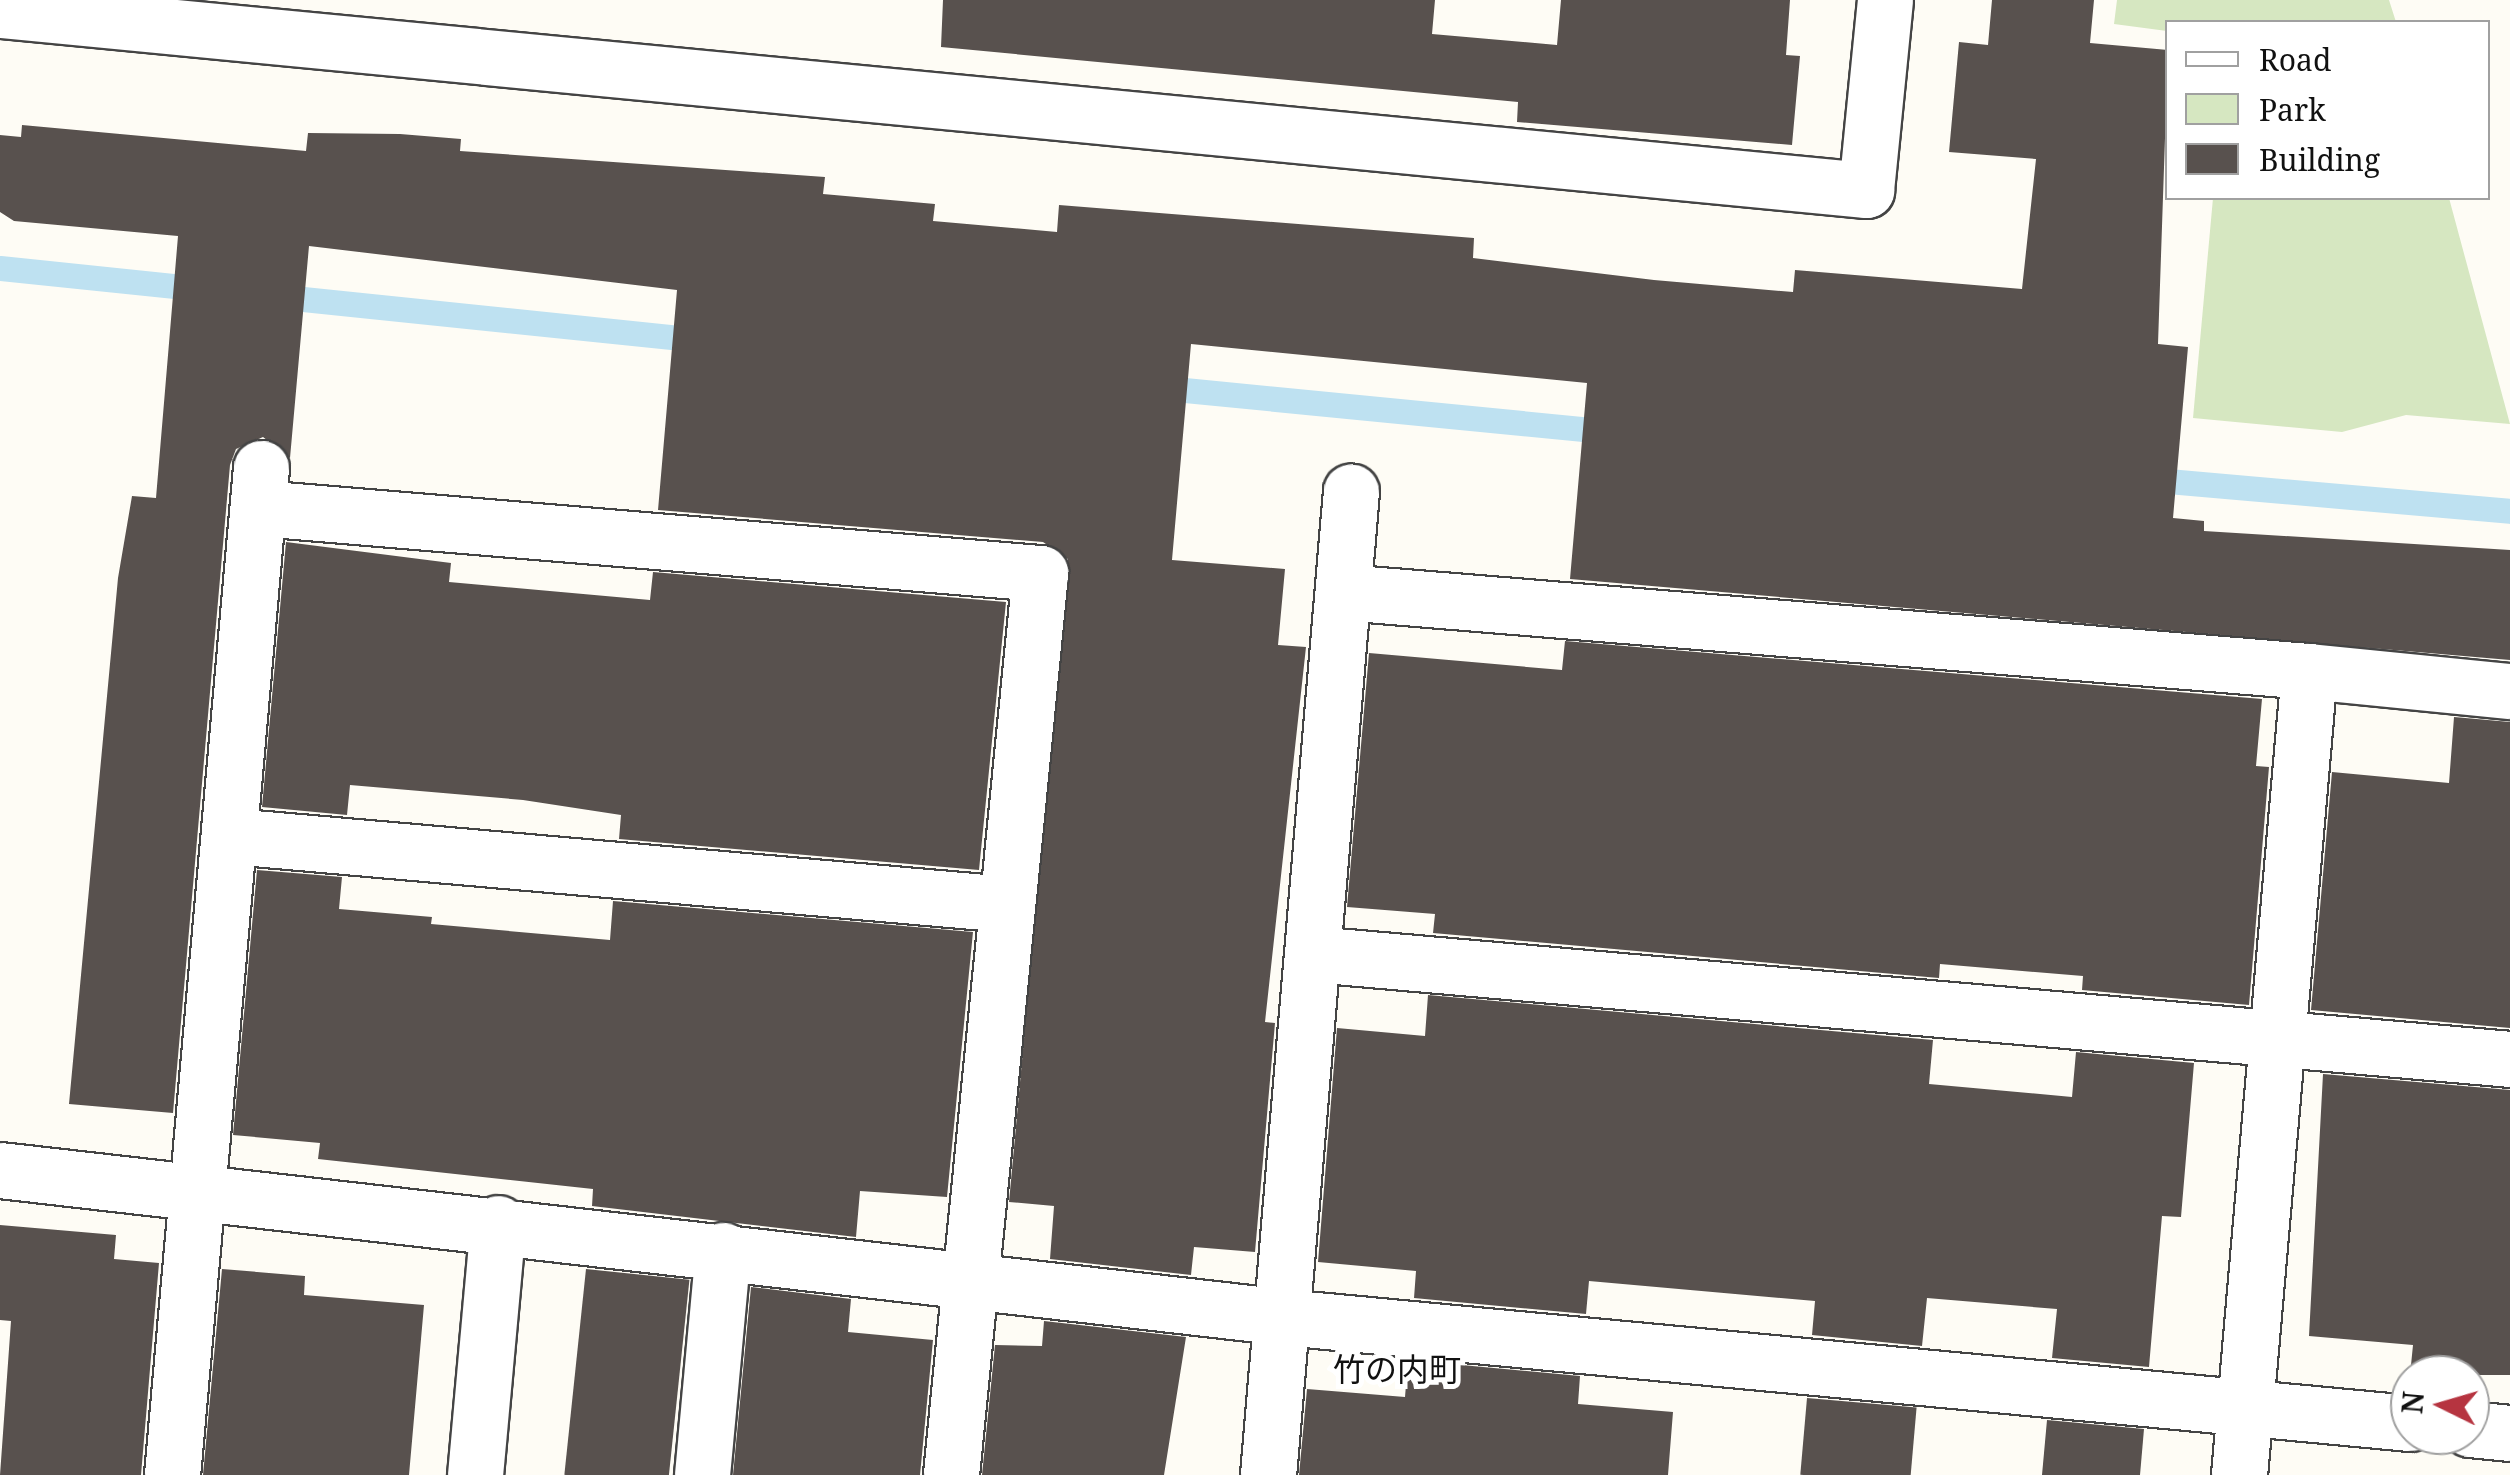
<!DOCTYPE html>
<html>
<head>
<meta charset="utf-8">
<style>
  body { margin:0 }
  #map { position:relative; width:2510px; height:1475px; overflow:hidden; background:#fefcf5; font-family:"Noto Serif","Noto Sans JP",serif }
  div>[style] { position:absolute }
  .green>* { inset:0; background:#d6e7c1 }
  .stream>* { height:25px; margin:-12.5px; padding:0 12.5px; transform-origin:12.5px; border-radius:12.5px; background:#bee1f1 }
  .building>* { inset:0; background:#58514e; transform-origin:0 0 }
  .roads { filter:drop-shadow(2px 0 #444) drop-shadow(-2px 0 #444) drop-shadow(0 2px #444) drop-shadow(0 -2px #444) }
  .street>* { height:55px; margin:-27.5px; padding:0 27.5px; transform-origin:27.5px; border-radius:27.5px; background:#fff }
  span { translate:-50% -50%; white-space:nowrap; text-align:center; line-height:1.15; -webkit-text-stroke:10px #fff; paint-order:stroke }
  .neighbourhood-label { font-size:32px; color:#111 }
  .legend { position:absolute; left:2165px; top:20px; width:325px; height:180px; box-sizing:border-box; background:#fff; border:2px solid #a0a0a0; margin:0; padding:12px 18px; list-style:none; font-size:30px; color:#111 }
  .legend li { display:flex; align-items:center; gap:20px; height:50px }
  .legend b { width:50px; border:2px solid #a0a0a0 }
  .north { position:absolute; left:2390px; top:1355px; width:100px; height:100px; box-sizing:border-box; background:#fff; border:2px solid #a0a0a0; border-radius:50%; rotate:275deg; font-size:28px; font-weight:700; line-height:40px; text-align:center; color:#111 }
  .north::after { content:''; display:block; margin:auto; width:35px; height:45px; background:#b63440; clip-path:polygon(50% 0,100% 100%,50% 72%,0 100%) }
</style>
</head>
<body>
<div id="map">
  <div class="green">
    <i style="clip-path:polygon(2117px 0,2389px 0,2396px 22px,2168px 22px,2167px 31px,2114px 24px)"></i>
    <i style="clip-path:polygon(2213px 198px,2449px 198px,2510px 424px,2406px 415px,2342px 432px,2193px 418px)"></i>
  </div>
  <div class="stream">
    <i style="left:0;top:268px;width:205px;rotate:5.9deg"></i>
    <i style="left:274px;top:296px;width:434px;rotate:5.9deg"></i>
    <i style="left:1154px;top:387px;width:465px;rotate:5.6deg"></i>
    <i style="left:2145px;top:479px;width:366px;rotate:5deg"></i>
  </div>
  <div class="building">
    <i style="clip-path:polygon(943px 0,1435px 0,1432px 34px,1557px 45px,1561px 0,1790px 0,1786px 55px,1800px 56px,1792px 145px,1517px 122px,1518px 102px,941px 47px)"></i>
    <i style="clip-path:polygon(1992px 0,2094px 0,2090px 43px,2168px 50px,2158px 344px,2188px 347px,2173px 518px,2204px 521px,2204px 531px,2510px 550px,2510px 660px,1570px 579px,1587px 383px,1191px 344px,1172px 560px,1285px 569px,1278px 645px,1306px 647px,1265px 1022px,1275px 1023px,1255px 1252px,1194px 1247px,1191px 1275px,1050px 1259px,1054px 1206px,1009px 1202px,1068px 559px,1043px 542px,658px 510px,677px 290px,309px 246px,290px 458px,263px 437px,236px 449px,230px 465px,173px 1113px,69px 1104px,118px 578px,132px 496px,156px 498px,178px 236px,14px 221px,0 212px,0 135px,21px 137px,22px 125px,306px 151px,308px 133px,400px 134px,461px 139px,460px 151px,825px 177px,823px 194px,935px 204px,933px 221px,1057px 232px,1059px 205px,1474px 238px,1473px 258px,1654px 280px,1793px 292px,1795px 270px,2022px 289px,2036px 159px,1949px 152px,1959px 42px,1988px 45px)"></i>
    <i style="clip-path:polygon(286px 542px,451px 563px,449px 582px,650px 600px,653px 572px,1006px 602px,979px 870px,619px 839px,621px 815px,523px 800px,350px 785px,347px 815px,262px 807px)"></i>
    <i style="clip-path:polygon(1565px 641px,2262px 699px,2256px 766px,2269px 767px,2249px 1005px,2082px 990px,2083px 976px,1940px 964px,1939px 978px,1433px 933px,1435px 914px,1347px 907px,1369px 653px,1562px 670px)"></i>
    <i style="clip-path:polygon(2454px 717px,2510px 722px,2510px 1028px,2311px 1010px,2332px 772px,2449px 783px)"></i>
    <i style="clip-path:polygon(257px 870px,342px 877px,339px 909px,432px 917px,431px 924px,610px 940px,613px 901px,973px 932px,947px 1197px,860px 1191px,856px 1237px,592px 1206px,593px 1189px,318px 1159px,320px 1143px,233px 1135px)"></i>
    <i style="clip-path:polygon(1428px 995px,1933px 1040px,1929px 1084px,2072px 1097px,2076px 1052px,2194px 1063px,2181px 1217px,2162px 1216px,2149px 1367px,2052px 1358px,2057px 1309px,1927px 1298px,1922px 1346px,1812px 1335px,1815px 1301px,1589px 1281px,1586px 1314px,1414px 1298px,1416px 1271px,1318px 1262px,1337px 1028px,1425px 1036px)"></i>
    <i style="clip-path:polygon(2323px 1074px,2510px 1090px,2510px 1375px,2410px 1375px,2413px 1345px,2309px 1336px)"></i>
    <i style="clip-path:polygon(0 1225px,116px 1235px,114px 1259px,159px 1263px,141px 1475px,0 1475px,11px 1321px,0 1320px)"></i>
    <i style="clip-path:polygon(222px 1269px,305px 1276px,304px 1295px,424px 1305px,409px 1475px,203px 1475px)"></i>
    <i style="left:586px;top:1269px;width:104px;height:207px;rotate:6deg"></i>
    <i style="clip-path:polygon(751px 1287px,851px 1299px,848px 1332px,933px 1340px,920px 1475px,733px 1475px)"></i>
    <i style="clip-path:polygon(1044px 1321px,1186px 1337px,1164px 1475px,982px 1475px,995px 1345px,1042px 1346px)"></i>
    <i style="clip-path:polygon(1408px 1360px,1580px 1376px,1578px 1404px,1673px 1412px,1668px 1475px,1299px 1475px,1307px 1389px,1405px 1397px)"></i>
    <i style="left:1807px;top:1398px;width:110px;height:77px;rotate:5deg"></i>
    <i style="clip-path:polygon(2047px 1420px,2144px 1429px,2140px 1475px,2042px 1475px)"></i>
  </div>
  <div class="roads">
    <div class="street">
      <i style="left:0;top:10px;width:1875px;rotate:5.51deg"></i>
      <i style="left:1866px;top:190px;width:191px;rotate:-84.3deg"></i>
      <i style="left:259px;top:508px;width:784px;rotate:4.76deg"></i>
      <i style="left:1040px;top:573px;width:906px;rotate:95.64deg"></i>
      <i style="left:1343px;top:592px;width:969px;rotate:4.68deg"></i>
      <i style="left:231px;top:836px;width:778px;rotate:5.01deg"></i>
      <i style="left:1313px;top:954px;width:1202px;rotate:5.01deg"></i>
      <i style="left:0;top:1170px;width:1292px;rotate:6.53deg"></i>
      <i style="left:1284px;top:1317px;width:1131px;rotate:5.38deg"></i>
      <i style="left:2470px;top:1429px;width:40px;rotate:5.7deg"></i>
      <i style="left:172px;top:1475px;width:1011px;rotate:-84.95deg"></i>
      <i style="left:475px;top:1475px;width:253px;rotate:-84.8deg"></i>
      <i style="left:702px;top:1475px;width:226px;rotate:-84.7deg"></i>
      <i style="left:1268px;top:1475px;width:987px;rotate:-85.18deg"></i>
      <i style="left:2239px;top:1475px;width:807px;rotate:-85.02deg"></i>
      <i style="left:2309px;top:671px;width:202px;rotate:5.7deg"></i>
    </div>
  </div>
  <div class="neighbourhood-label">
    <span style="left:1397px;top:1369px">竹の内町</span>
  </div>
  <ul class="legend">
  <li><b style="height:12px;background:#fff"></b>Road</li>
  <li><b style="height:28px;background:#d6e7c1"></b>Park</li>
  <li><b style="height:28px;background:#58514e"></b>Building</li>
  </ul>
  <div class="north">N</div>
</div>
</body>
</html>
